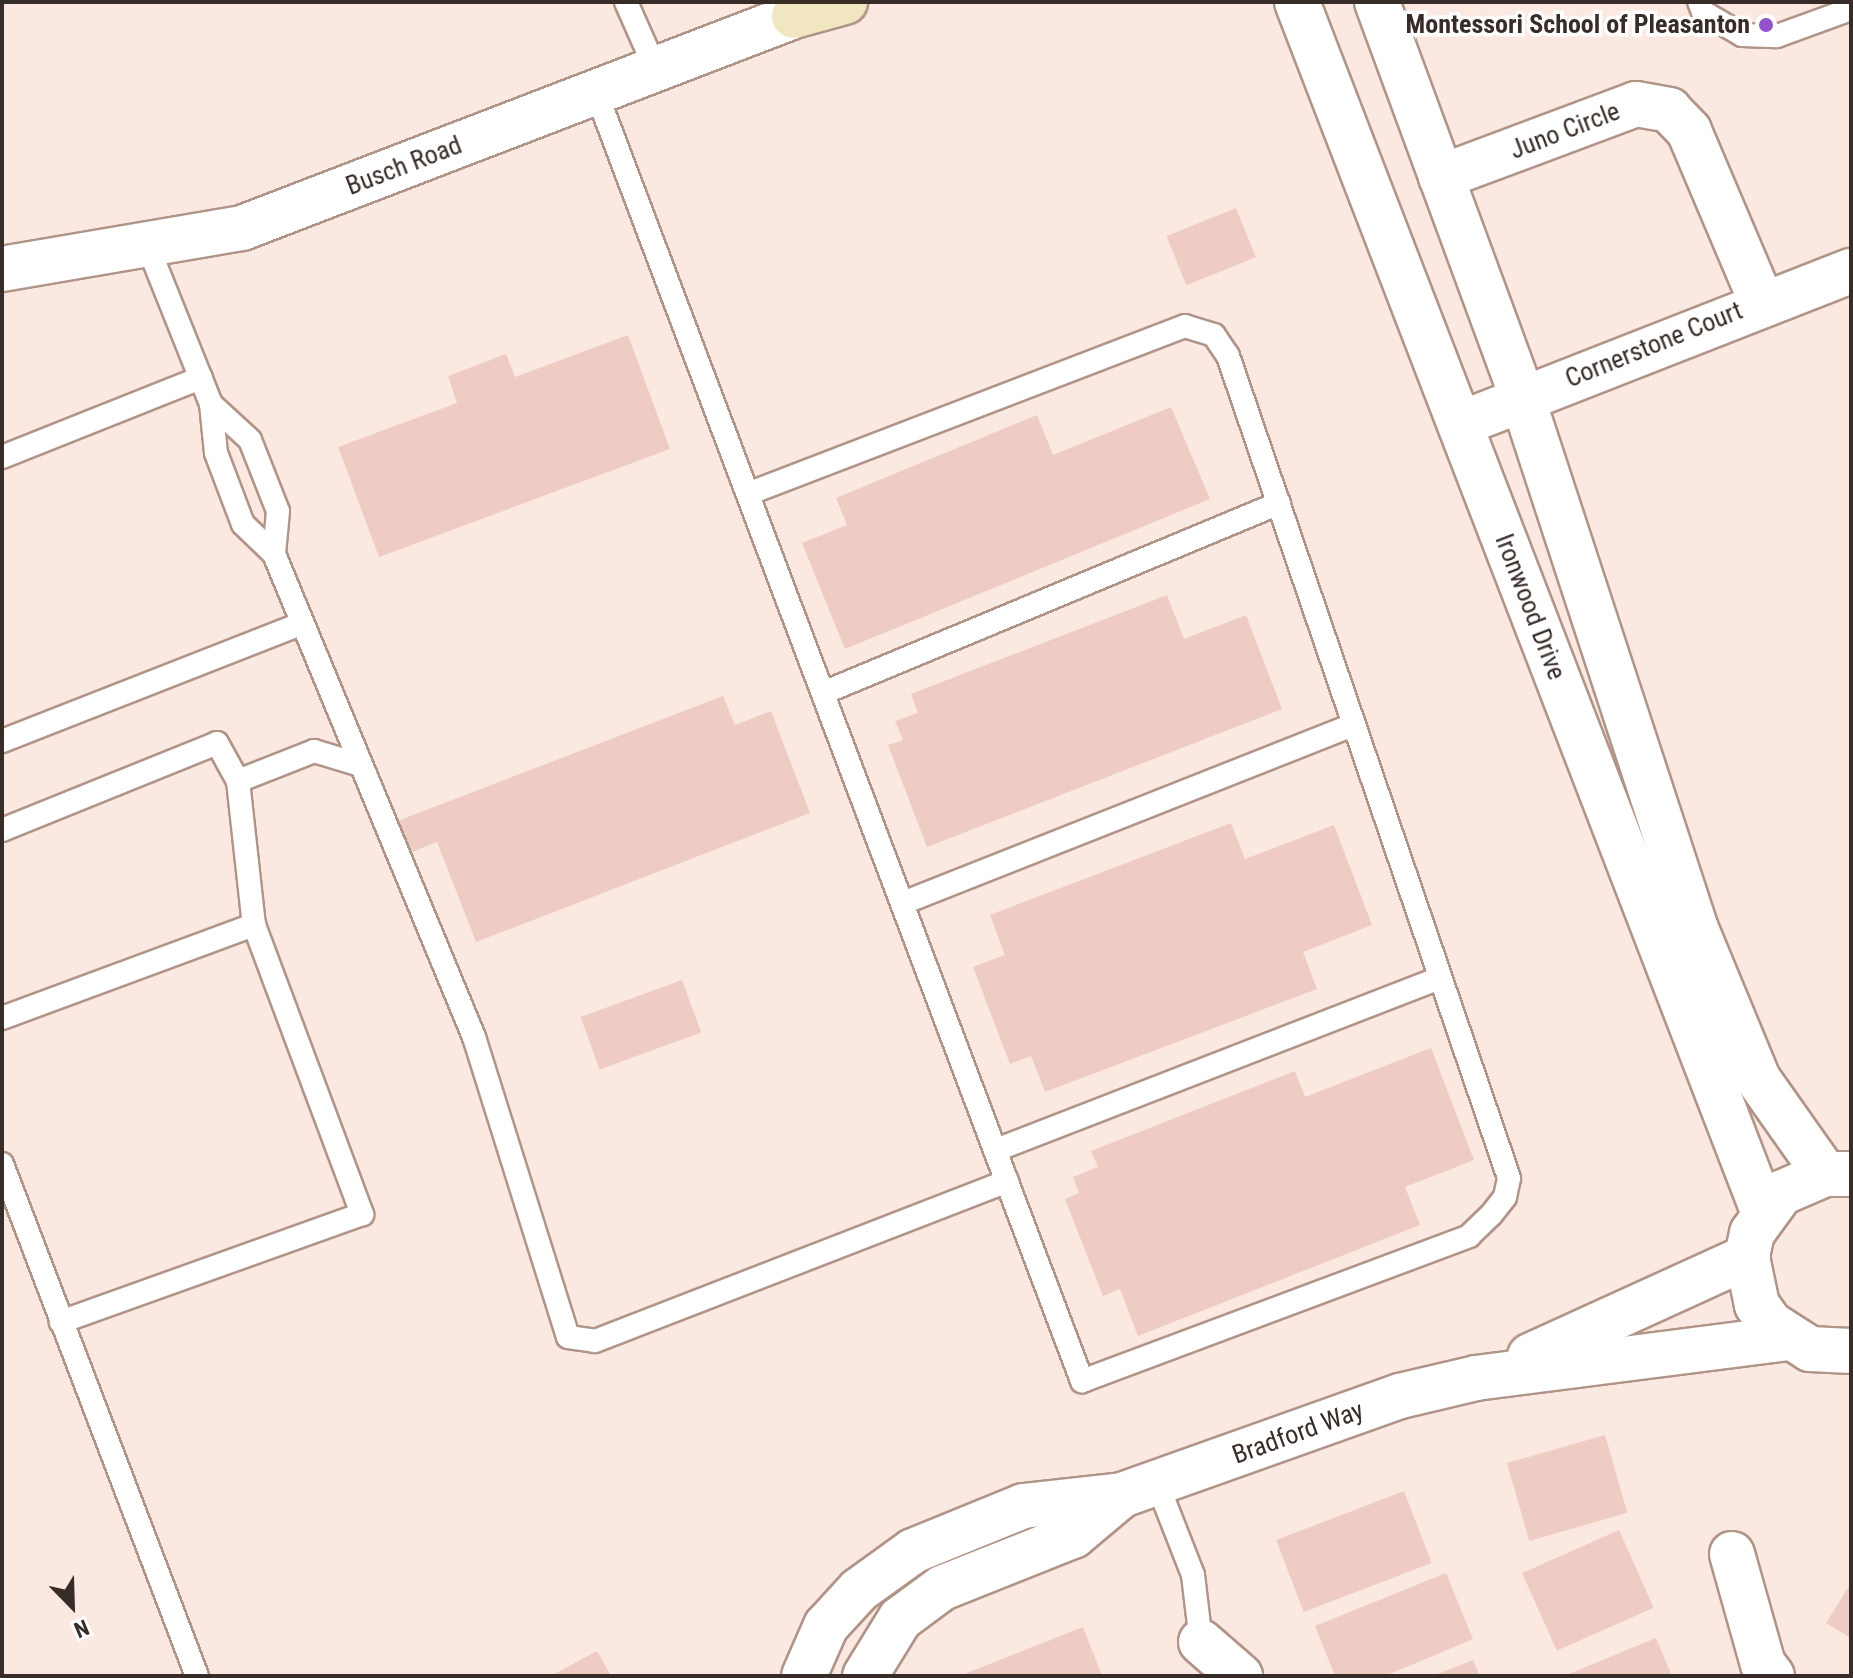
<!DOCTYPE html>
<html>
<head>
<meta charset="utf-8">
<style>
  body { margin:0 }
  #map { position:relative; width:1853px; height:1678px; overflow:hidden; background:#fbe8e0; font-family:"Roboto Condensed",sans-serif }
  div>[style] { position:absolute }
  .building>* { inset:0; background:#eeccc4; transform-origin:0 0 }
  .roads { filter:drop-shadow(2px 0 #b19488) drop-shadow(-2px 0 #b19488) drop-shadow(0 2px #b19488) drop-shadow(0 -2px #b19488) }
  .lane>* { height:22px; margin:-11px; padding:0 11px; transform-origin:11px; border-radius:11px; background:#fff }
  .street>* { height:44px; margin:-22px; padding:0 22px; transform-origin:22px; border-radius:22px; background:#fff }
  .secondary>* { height:44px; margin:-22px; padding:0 22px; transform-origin:22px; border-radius:22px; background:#f0e6c0 }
  .dots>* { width:22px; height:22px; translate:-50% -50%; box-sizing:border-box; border:4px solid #fff; border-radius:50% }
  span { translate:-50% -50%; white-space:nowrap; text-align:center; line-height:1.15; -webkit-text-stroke:7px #fff; paint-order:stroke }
  .poi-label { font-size:26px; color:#382c28; font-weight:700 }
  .right { translate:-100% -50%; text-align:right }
  .street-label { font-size:26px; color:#382c28 }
  .frame { position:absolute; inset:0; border:4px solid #382c28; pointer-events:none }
  .north { position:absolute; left:32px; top:1566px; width:80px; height:80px; -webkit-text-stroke:6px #fff; paint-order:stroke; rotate:157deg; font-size:22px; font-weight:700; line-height:32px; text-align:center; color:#382c28 }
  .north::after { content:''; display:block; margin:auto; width:28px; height:36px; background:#382c28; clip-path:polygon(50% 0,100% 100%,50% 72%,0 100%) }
</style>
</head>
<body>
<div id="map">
  <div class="building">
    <i style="left:1236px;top:208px;width:53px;height:75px;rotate:68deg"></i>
    <i style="clip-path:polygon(628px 335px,670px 449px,379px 557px,338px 447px,457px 403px,448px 376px,506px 354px,515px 377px)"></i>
    <i style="clip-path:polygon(1171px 407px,1210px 499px,845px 649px,802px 543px,847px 525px,836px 498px,1037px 415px,1053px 455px)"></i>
    <i style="clip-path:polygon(1167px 595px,1184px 639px,1246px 615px,1282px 709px,927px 847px,888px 745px,903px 740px,895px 721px,918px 713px,911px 694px)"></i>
    <i style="clip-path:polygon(723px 696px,735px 725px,771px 711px,810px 813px,476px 942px,437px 842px,407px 854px,395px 822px)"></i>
    <i style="clip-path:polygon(1231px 823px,1245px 859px,1334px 825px,1372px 925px,1303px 952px,1317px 989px,1045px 1092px,1031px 1056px,1010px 1064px,973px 967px,1005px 955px,990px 915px)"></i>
    <i style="left:682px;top:980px;width:56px;height:108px;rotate:70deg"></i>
    <i style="clip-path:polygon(1431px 1048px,1474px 1160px,1405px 1187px,1420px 1225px,1138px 1336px,1120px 1289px,1103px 1296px,1065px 1199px,1079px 1193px,1073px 1177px,1098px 1167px,1091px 1151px,1295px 1071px,1305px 1097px)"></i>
    <i style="left:1605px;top:1435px;width:81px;height:102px;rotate:74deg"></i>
    <i style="left:1404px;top:1491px;width:77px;height:137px;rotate:69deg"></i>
    <i style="left:1619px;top:1530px;width:85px;height:106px;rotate:66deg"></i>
    <i style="clip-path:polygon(1446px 1573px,1473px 1639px,1385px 1676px,1335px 1676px,1315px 1626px)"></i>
    <i style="clip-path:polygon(1851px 1583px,1851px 1638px,1826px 1623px)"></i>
    <i style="clip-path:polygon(1083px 1627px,1102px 1676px,959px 1676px)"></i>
    <i style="clip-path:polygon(1656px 1638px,1672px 1676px,1564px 1676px)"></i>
    <i style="clip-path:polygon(597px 1651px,611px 1676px,551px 1676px)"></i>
    <i style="clip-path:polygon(1473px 1660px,1480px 1676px,1433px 1676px)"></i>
  </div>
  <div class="roads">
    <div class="lane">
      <i style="left:626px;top:2px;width:74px;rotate:66.2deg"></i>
      <i style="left:1699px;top:2px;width:11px;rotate:68deg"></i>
      <i style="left:1703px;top:12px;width:45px;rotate:30.5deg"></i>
      <i style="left:1742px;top:35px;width:35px;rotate:2deg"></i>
      <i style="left:1777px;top:36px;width:79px;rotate:-20deg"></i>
      <i style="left:596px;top:92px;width:1378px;rotate:69.34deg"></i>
      <i style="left:1082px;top:1381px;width:413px;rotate:-20.5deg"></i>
      <i style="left:1469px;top:1236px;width:30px;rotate:-44deg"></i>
      <i style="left:1491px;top:1215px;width:23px;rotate:-52deg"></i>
      <i style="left:1505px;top:1197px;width:19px;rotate:-78deg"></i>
      <i style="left:1509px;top:1178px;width:869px;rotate:-108.87deg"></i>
      <i style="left:1228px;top:356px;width:25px;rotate:-124deg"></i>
      <i style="left:1214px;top:335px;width:30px;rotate:-163deg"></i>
      <i style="left:1185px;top:326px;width:468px;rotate:159deg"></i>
      <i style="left:147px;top:244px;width:172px;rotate:68.2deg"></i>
      <i style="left:211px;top:404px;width:49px;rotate:84.2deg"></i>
      <i style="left:216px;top:453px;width:76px;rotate:69.2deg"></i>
      <i style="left:243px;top:524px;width:43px;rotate:44.1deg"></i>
      <i style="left:211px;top:404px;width:53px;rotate:42.7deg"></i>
      <i style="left:250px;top:440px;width:76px;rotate:68.5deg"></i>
      <i style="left:278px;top:511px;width:43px;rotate:95.3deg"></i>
      <i style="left:274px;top:554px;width:523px;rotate:67.51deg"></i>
      <i style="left:474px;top:1037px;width:314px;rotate:72.6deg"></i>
      <i style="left:568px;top:1337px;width:27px;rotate:8deg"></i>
      <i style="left:595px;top:1341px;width:442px;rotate:-21.2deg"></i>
      <i style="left:2px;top:457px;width:214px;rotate:-21.7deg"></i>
      <i style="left:823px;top:693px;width:494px;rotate:-22.6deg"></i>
      <i style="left:2px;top:741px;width:320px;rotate:-21.4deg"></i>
      <i style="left:238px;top:781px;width:145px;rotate:83.7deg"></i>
      <i style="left:2px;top:830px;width:232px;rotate:-22deg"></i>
      <i style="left:217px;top:743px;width:43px;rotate:61.1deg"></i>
      <i style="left:238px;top:781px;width:82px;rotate:-21.5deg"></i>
      <i style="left:314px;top:751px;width:45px;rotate:16.8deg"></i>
      <i style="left:903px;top:903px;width:485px;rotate:-21.6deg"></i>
      <i style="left:2px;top:1018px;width:269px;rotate:-20.3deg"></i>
      <i style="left:254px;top:925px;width:309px;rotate:69.5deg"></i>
      <i style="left:362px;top:1214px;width:320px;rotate:160.3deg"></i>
      <i style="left:996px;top:1150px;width:476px;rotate:-21.2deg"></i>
      <i style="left:2px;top:1164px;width:548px;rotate:69.15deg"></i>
      <i style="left:1157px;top:1483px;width:99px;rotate:68.6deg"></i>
      <i style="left:1193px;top:1575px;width:67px;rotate:83.2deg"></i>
    </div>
    <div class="street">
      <i style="left:1297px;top:2px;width:1296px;rotate:68.92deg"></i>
      <i style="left:1377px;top:2px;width:421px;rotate:69.8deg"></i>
      <i style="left:1522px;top:397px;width:560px;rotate:71.89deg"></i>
      <i style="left:1696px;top:929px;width:162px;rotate:67.5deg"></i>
      <i style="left:1758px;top:1079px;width:116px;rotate:54.8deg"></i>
      <i style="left:1441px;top:177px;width:208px;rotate:-20.5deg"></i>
      <i style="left:1636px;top:104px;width:34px;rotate:10deg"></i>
      <i style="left:1669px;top:110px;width:29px;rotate:46deg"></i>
      <i style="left:1689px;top:131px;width:187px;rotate:67deg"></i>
      <i style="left:2px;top:269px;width:243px;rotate:-9.7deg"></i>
      <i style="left:242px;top:228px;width:591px;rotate:-21.01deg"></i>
      <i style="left:1460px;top:424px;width:420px;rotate:-21.4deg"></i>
      <i style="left:1851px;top:1174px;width:26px;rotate:180deg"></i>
      <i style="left:1825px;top:1174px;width:48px;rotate:156.6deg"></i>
      <i style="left:1781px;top:1193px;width:49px;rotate:125.9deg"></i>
      <i style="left:1752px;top:1233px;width:25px;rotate:102deg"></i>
      <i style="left:1747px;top:1257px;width:49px;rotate:78.2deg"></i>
      <i style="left:1757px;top:1305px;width:24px;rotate:54deg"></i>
      <i style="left:1771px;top:1324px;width:46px;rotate:32.7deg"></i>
      <i style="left:1810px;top:1349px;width:41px;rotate:2.8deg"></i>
      <i style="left:1530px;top:1356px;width:239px;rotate:-24.5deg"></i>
      <i style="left:1732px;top:1554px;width:114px;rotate:74.3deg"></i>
      <i style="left:1763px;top:1664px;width:15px;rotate:53deg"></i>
      <i style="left:1201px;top:1642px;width:52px;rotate:41.1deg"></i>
      <i style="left:804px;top:1676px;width:55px;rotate:-66.3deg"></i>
      <i style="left:826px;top:1626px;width:49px;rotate:-47.5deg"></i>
      <i style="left:859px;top:1590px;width:67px;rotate:-35.8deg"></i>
      <i style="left:913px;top:1551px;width:119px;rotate:-22.2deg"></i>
      <i style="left:1023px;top:1506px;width:100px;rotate:-6.3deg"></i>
      <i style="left:1122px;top:1495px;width:295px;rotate:-19.6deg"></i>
      <i style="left:1400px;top:1396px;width:78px;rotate:-13.3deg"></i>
      <i style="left:1476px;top:1378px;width:315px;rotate:-7.3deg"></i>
      <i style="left:865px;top:1676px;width:67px;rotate:-58.4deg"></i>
      <i style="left:900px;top:1619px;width:52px;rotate:-36.4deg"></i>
      <i style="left:942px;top:1588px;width:141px;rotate:-21.7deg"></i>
      <i style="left:1073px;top:1536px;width:64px;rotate:-39.9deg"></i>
    </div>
    <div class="secondary">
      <i style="left:794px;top:16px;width:53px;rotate:-15.4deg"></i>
    </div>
  </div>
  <div class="dots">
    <i style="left:1766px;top:25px;background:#9254ca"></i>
  </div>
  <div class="poi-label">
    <span class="right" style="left:1750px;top:25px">Montessori School of Pleasanton</span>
  </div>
  <div class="street-label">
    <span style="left:1565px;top:131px;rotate:-21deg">Juno Circle</span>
    <span style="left:404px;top:166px;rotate:-21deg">Busch Road</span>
    <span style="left:1654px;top:345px;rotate:-22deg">Cornerstone Court</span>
    <span style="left:1530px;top:607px;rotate:69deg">Ironwood Drive</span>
    <span style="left:1298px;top:1433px;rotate:-20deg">Bradford Way</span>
  </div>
  <div class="frame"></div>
  <div class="north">N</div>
</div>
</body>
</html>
